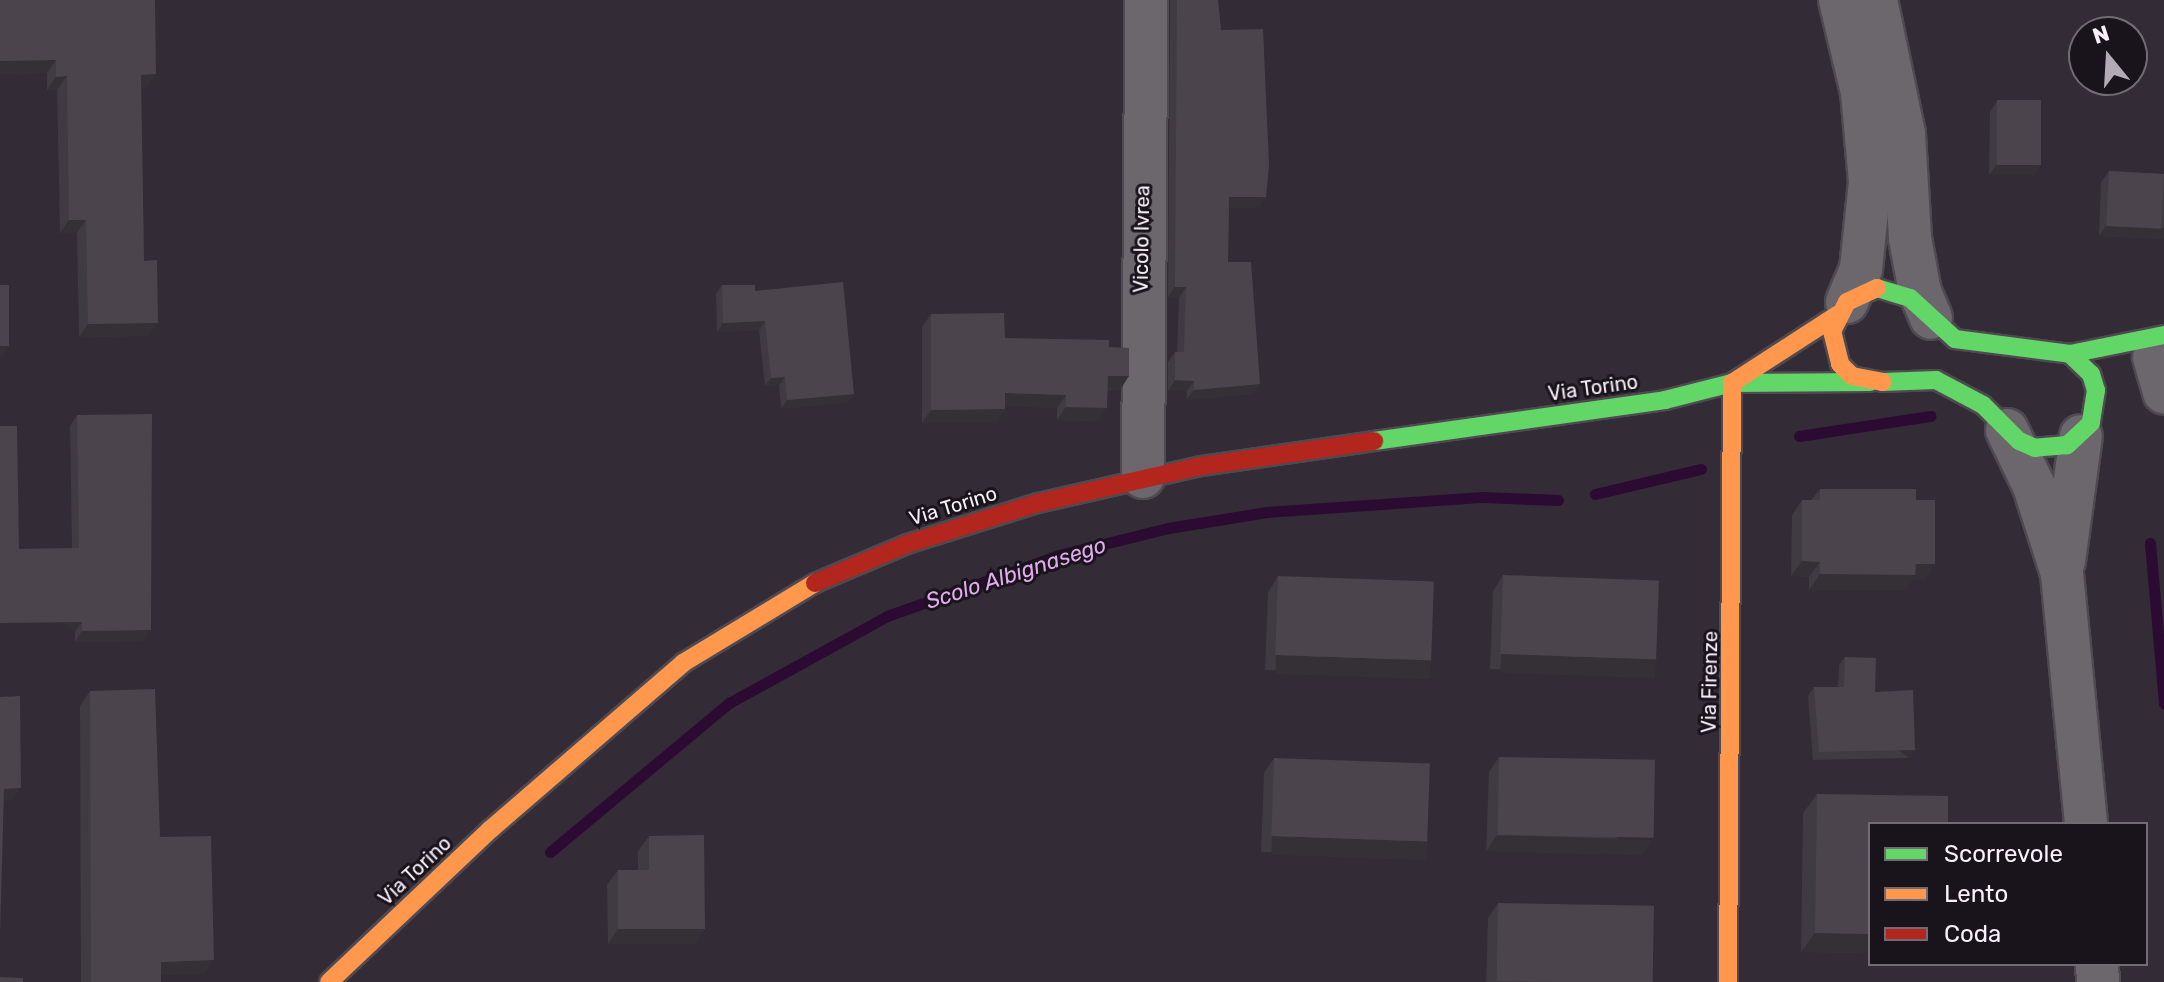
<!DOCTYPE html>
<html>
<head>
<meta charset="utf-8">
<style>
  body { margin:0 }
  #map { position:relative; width:2164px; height:982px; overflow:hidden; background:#332b35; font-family:Rubik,sans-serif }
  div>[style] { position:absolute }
  .stream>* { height:11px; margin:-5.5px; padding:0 5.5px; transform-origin:5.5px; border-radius:5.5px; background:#2b0b31 }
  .roads { filter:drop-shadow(2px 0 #4f4951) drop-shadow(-2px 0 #4f4951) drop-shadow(0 2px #4f4951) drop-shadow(0 -2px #4f4951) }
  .street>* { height:42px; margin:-21px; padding:0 21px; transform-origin:21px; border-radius:21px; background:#6c666d }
  .fast>* { height:18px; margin:-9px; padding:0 9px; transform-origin:9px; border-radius:9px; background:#63d668 }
  .slow>* { height:18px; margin:-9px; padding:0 9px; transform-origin:9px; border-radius:9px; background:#ff974d }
  .jam>* { height:18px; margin:-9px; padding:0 9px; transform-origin:9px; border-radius:9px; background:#b3261e }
  .wall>* { inset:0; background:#403a42 }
  .shaded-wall>* { inset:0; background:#343036; transform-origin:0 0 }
  .building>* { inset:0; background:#4b444d; transform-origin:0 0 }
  span { translate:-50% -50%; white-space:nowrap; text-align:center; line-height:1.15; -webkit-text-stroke:6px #19131b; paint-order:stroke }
  .street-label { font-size:20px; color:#f8effa }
  .water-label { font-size:22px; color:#e3abef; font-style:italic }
  .legend { position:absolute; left:1868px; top:822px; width:280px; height:144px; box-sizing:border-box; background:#19131b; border:2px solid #726b74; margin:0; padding:10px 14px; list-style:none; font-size:24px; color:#f8effa }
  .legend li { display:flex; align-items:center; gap:16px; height:40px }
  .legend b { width:40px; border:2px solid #726b74 }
  .north { position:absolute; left:2068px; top:16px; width:80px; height:80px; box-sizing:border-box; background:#19131b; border:2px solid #726b74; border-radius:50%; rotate:342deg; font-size:22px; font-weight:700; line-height:32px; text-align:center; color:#f8effa }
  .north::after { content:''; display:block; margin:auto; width:28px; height:36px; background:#b3aab5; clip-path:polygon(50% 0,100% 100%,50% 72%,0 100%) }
</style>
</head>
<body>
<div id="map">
  <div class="stream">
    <i style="left:1799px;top:436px;width:133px;rotate:-8.7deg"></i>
    <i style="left:1595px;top:494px;width:109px;rotate:-13.3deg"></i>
    <i style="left:2150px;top:543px;width:161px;rotate:85deg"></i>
    <i style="left:550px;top:852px;width:233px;rotate:-39.8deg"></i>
    <i style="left:729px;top:703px;width:180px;rotate:-28.8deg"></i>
    <i style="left:887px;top:616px;width:182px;rotate:-19.5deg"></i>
    <i style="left:1059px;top:555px;width:112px;rotate:-13.9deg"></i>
    <i style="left:1168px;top:528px;width:100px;rotate:-9.2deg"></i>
    <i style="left:1267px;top:512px;width:217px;rotate:-4deg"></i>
    <i style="left:1483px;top:497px;width:75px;rotate:2.3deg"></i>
  </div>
  <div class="roads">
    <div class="street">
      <i style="left:1840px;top:0;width:95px;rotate:76.6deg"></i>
      <i style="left:1862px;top:92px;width:90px;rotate:84.9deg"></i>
      <i style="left:1870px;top:182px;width:87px;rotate:95.9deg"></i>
      <i style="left:1861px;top:269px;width:36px;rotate:113deg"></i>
      <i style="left:1876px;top:0;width:137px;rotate:78.2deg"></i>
      <i style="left:1904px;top:134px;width:104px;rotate:86.7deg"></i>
      <i style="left:1910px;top:238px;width:55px;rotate:79.5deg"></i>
      <i style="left:1920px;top:292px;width:28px;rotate:67deg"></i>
      <i style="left:2154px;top:357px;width:37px;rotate:74deg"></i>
      <i style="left:2007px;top:430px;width:62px;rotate:64.3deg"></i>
      <i style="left:2034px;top:486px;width:92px;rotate:72.3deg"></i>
      <i style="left:2062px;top:574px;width:251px;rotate:84.5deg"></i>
      <i style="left:1143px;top:477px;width:477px;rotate:-89.6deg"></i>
      <i style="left:2064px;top:561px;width:126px;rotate:-82.3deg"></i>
      <i style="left:2097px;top:964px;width:18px;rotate:87deg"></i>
    </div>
    <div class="fast">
      <i style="left:1877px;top:288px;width:34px;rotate:17deg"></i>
      <i style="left:1910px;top:298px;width:61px;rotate:42.3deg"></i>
      <i style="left:1955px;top:339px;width:116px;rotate:7.4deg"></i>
      <i style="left:2070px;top:354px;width:29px;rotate:44deg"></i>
      <i style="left:2091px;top:374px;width:17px;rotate:73deg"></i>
      <i style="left:2096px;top:390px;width:33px;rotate:99deg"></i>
      <i style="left:2091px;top:423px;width:33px;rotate:137deg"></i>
      <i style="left:2067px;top:445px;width:32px;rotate:175deg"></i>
      <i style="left:2035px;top:448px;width:17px;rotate:-156deg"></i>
      <i style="left:2019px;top:441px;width:51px;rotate:-135deg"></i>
      <i style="left:1983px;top:405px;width:53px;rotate:-152deg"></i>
      <i style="left:1936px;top:380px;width:54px;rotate:177.9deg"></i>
      <i style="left:2070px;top:354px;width:96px;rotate:-11.4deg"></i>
      <i style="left:1374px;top:441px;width:294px;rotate:-8deg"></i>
      <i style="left:1665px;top:400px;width:69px;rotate:-14.2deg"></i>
      <i style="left:1732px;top:383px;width:138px;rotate:-0.4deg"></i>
    </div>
    <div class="slow">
      <i style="left:1877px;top:288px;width:33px;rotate:155deg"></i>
      <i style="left:1847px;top:302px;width:33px;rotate:117deg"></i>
      <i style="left:1832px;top:331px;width:34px;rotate:76deg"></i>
      <i style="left:1840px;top:364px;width:17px;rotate:45deg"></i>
      <i style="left:1852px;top:376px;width:31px;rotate:11deg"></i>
      <i style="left:1732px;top:383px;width:125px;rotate:-32.9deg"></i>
      <i style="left:329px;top:982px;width:223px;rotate:-43.4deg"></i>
      <i style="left:491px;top:829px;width:254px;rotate:-40.8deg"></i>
      <i style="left:683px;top:663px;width:154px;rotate:-31.2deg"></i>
      <i style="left:1728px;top:982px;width:599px;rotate:-89.62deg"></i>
    </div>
    <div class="jam">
      <i style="left:815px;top:583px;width:100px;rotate:-23deg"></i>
      <i style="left:907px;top:544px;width:137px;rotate:-17.4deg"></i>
      <i style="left:1038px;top:503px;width:167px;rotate:-12.8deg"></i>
      <i style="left:1201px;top:466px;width:175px;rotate:-8.2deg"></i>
    </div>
  </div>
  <div class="wall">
    <i style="clip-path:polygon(0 0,147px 88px,141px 88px,144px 261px,149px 336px,79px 337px,77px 233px,60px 233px,57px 90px,47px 90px,47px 73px,0 74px)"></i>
    <i style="clip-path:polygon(1170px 0,1218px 0,1221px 30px,1266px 197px,1259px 207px,1229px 208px,1228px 262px,1260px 384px,1253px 394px,1186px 400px,1187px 391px,1168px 391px,1168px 362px,1175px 352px,1177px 352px,1179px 298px,1168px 297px)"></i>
    <i style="clip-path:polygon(1997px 101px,2034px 175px,1989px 175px,1990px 112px)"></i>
    <i style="clip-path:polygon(2109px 171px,2164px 174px,2164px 239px,2099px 236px,2101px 182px)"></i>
    <i style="clip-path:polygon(722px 285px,755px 291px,854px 394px,848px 402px,781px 409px,779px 385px,765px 386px,759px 330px,717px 332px,716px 294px)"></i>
    <i style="clip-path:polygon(931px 314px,1005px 338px,1109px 347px,1120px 390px,1108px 390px,1098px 421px,1057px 420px,1057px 408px,1005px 406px,1005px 409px,996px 423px,922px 423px,922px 327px)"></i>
    <i style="clip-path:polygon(77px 415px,143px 641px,75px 642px,75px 632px,19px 549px,72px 548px,70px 426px)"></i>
    <i style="clip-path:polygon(1820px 489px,1916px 500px,1935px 564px,1924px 580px,1912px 580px,1905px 590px,1809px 590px,1809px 577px,1791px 576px,1792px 515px,1802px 500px,1811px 500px)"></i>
    <i style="clip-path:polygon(1503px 575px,1646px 674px,1490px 669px,1493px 591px)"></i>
    <i style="clip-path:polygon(1278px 576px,1421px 675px,1265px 670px,1268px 592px)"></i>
    <i style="clip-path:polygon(1845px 657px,1875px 692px,1909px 758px,1813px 760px,1808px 696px,1814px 687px,1838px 687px,1839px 665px)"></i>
    <i style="clip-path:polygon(90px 691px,160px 837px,204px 974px,161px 975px,161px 982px,81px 982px,80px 706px)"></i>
    <i style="clip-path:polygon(1499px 757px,1642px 855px,1486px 851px,1489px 772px)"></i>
    <i style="clip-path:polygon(1274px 758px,1428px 841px,1417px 857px,1261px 852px,1264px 773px)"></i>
    <i style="clip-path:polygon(1817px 794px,1870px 824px,1870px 953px,1801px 952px,1803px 813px)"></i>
    <i style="clip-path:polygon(649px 836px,705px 929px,694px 944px,608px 944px,607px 885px,618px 870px,638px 870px,638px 851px)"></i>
    <i style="clip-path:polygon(1498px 903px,1652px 982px,1486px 982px,1488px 918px)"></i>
  </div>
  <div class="shaded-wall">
    <i style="clip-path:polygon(56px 60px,47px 73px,0 74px,0 61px)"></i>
    <i style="clip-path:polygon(156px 74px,147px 88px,132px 88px,141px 75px)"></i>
    <i style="clip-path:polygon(67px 76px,57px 90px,47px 90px,56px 77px)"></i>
    <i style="clip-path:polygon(1997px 164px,2041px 165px,2034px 175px,1989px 175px)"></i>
    <i style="clip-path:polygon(1229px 197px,1266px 197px,1259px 207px,1222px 208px)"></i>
    <i style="clip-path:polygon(69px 220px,86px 220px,77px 233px,60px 233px)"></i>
    <i style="clip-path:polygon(2106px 226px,2164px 228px,2164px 239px,2099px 236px)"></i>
    <i style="clip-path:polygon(1175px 287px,1186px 287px,1179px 298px,1168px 297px)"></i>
    <i style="clip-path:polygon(765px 321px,759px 330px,717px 332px,723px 323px)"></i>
    <i style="clip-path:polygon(158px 323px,149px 336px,79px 337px,88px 324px)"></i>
    <i style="clip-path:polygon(0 346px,10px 346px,2px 357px,0 357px)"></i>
    <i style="clip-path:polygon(1108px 376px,1129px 376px,1120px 390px,1099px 389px)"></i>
    <i style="clip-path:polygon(785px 377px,779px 385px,765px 386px,771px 378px)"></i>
    <i style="clip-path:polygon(1175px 380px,1194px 381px,1187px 391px,1168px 391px)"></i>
    <i style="clip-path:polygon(1260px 384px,1253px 394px,1186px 400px,1194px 390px)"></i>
    <i style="clip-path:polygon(1005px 393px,1066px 395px,1057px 408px,995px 406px)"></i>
    <i style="clip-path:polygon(854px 394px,848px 402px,781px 409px,787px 400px)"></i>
    <i style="clip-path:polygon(1066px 407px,1107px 408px,1098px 421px,1057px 420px)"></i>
    <i style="clip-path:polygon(1005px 409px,996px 423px,922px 423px,931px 410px)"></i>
    <i style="clip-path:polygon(1802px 561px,1820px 562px,1809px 577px,1791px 576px)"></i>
    <i style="clip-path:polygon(1916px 564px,1935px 564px,1924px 580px,1912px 580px,1905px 590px,1809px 590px,1820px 574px)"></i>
    <i style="left:82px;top:622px;width:12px;height:82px;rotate:125deg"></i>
    <i style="clip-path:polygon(151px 630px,143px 641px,75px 642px,82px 631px)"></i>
    <i style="left:1501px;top:654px;width:155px;height:19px;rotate:2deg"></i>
    <i style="left:1276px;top:655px;width:155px;height:19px;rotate:2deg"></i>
    <i style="left:1915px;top:750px;width:10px;height:96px;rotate:127deg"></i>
    <i style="clip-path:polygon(21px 788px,12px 801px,0 801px,4px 789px)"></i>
    <i style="clip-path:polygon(1497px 835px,1652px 840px,1642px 855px,1486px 851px)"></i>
    <i style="left:1272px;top:836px;width:156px;height:19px;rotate:2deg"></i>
    <i style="clip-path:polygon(618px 929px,705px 929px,694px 944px,608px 944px)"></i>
    <i style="clip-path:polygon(1815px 933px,1870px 934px,1870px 953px,1801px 952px)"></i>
    <i style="clip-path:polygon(214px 960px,204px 974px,151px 976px,161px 962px)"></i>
  </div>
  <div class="building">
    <i style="clip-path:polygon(0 0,155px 0,156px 74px,141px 75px,144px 261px,157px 260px,158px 323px,88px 324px,86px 220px,69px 220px,67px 76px,56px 77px,56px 60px,0 61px)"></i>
    <i style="clip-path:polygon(1177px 0,1218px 0,1221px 30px,1263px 29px,1269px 165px,1266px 197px,1229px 197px,1228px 262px,1251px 262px,1260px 384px,1194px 390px,1194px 381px,1175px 380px,1175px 352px,1184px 352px,1186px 287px,1175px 287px)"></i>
    <i style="left:2041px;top:100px;width:65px;height:44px;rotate:90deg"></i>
    <i style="left:2109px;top:171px;width:55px;height:55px;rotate:3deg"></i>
    <i style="clip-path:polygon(843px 282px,854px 394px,787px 400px,785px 377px,771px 378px,765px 321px,723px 323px,722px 285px,755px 285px,755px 291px)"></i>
    <i style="left:0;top:285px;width:9px;height:61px"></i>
    <i style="clip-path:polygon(1004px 313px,1005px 338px,1109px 340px,1109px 347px,1129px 348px,1129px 376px,1108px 376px,1107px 408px,1066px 407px,1066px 395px,1005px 393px,1005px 409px,931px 410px,931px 314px)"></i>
    <i style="clip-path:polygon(152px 414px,151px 630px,82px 631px,82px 622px,0 623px,0 426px,17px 426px,19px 549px,79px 548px,77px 415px)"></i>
    <i style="clip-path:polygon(1820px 489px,1916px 489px,1916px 500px,1935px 500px,1935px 564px,1916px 564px,1915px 575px,1820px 574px,1820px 562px,1802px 561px,1802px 500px,1820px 500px)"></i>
    <i style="left:1503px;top:575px;width:156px;height:79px;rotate:2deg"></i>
    <i style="left:1278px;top:576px;width:156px;height:79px;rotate:2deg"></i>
    <i style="clip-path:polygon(1845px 657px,1876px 658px,1875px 692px,1913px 690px,1915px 750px,1819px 752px,1814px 687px,1844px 687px)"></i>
    <i style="clip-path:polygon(155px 689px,160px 837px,211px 836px,214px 960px,161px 962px,161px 982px,91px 982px,90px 691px)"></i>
    <i style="clip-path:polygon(20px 696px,21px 788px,4px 789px,0 935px,0 697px)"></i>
    <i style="left:1499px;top:757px;width:156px;height:78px;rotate:1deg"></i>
    <i style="left:1274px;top:758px;width:156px;height:78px;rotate:2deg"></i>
    <i style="clip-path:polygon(1817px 794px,1948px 796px,1948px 824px,1870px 824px,1870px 934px,1815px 933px)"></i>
    <i style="clip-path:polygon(704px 835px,705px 929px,618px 929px,618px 870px,649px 870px,649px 836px)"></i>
    <i style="left:1498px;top:903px;width:156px;height:78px;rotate:1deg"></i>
    <i style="clip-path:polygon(0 977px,23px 978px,23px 982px,0 982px)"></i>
  </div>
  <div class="street-label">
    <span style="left:1142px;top:239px;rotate:-89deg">Vicolo Ivrea</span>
    <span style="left:1593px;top:388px;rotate:-8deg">Via Torino</span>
    <span style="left:953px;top:506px;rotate:-17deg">Via Torino</span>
    <span style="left:1710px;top:682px;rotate:-89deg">Via Firenze</span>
    <span style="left:415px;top:871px;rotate:-43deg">Via Torino</span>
  </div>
  <div class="water-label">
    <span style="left:1016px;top:573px;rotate:-18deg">Scolo Albignasego</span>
  </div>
  <ul class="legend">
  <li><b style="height:10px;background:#63d668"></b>Scorrevole</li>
  <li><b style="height:10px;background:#ff974d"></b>Lento</li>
  <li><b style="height:10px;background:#b3261e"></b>Coda</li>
  </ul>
  <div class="north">N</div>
</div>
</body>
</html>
